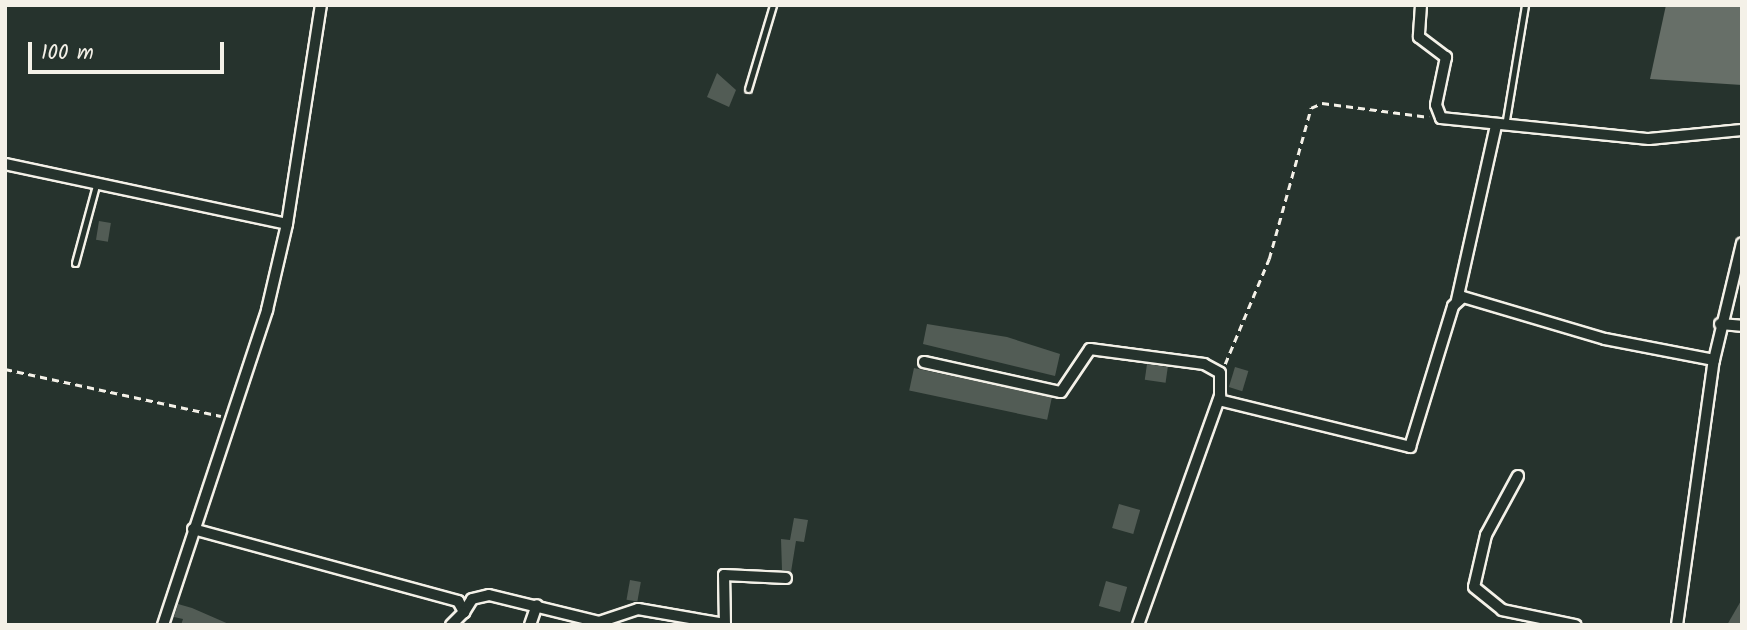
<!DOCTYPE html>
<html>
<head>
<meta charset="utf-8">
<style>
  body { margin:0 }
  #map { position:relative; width:1747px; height:630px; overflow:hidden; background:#26332d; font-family:Kalam,sans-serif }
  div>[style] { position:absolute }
  .water>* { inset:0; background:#676f68 }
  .building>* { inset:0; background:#525c55; transform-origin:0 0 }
  .path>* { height:2.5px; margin-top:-1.25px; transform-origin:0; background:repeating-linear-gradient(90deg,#f4f1e8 0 7px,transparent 0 12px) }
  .roads { filter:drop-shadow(2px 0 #f4f1e8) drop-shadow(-2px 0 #f4f1e8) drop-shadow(0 2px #f4f1e8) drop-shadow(0 -2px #f4f1e8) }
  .service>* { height:5px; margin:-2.5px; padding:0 2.5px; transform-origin:2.5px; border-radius:2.5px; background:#26332d }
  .minor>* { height:10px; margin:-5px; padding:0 5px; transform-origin:5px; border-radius:5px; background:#26332d }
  span { translate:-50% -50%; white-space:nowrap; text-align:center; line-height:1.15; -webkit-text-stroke:7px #26332d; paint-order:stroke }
  .frame { position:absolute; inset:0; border:7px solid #f4f1e8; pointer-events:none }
  .scale { position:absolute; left:28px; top:42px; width:196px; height:32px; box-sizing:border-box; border:4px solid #f4f1e8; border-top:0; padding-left:9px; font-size:21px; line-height:24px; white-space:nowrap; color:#f4f1e8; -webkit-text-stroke:5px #26332d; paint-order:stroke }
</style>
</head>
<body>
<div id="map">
  <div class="water">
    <i style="clip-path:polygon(1666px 5px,1742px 5px,1742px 85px,1650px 79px)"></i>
  </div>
  <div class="building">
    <i style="clip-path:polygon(717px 73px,736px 90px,729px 107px,707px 97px)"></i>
    <i style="left:99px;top:221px;width:12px;height:19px;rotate:9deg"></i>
    <i style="clip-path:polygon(927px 324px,1007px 337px,1060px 354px,1055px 376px,923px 344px)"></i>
    <i style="left:1147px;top:364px;width:21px;height:16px;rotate:8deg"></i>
    <i style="left:1235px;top:367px;width:14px;height:21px;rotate:17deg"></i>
    <i style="left:914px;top:368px;width:141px;height:23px;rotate:12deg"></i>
    <i style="left:1119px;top:504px;width:22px;height:25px;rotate:16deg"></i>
    <i style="clip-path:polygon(794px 518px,808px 520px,804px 542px,796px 541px,791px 572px,782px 570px,781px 539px,790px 540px)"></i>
    <i style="left:630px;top:580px;width:11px;height:20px;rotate:10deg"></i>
    <i style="left:1106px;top:581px;width:22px;height:26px;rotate:16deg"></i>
    <i style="clip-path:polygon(1742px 599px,1742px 625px,1727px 625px)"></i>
    <i style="clip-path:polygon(178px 604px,192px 608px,231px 625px,181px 625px,183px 619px,174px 617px)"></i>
  </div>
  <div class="path">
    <i style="left:1225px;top:364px;width:114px;rotate:-67.3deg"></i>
    <i style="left:1269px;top:259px;width:157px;rotate:-74.5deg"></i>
    <i style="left:1311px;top:108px;width:12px;rotate:-24deg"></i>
    <i style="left:1322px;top:103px;width:108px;rotate:7.5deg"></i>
    <i style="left:5px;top:369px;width:221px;rotate:12.3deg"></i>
  </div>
  <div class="roads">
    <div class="service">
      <i style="left:748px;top:89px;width:88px;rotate:-73.4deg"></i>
      <i style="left:1505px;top:126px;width:123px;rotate:-80.6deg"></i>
      <i style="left:75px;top:263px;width:81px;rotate:-74.9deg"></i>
    </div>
    <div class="minor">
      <i style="left:1421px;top:5px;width:32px;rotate:94deg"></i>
      <i style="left:1419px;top:37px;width:34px;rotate:37deg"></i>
      <i style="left:1446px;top:57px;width:49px;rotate:101.8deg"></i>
      <i style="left:1436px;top:105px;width:14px;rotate:69deg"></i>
      <i style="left:1441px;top:118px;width:209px;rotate:5.8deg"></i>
      <i style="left:1649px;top:139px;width:93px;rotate:-5.5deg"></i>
      <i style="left:5px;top:164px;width:288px;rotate:12deg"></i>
      <i style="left:1457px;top:300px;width:178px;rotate:-77.4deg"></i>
      <i style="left:1720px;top:324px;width:22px;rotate:5deg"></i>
      <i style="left:924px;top:362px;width:140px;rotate:12.4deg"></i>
      <i style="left:1061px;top:392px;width:52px;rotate:-56deg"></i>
      <i style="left:1090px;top:349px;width:115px;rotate:7.5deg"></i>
      <i style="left:1204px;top:364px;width:18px;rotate:29deg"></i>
      <i style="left:1220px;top:373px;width:23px;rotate:90deg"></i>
      <i style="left:1220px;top:396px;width:243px;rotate:109.7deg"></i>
      <i style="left:1219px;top:400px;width:197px;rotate:13.8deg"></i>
      <i style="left:1410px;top:447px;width:147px;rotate:-73deg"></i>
      <i style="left:1453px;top:306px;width:13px;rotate:-42deg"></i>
      <i style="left:1463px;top:297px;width:148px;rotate:16.5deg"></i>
      <i style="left:1605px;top:339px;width:111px;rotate:10.9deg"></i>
      <i style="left:1518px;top:476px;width:67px;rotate:118.5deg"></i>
      <i style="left:1486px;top:535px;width:53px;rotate:103deg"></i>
      <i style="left:1474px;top:587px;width:36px;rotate:39deg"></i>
      <i style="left:1502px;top:610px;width:75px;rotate:11.6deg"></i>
      <i style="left:193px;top:529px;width:275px;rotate:15.2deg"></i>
      <i style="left:458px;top:601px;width:13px;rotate:61deg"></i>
      <i style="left:464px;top:612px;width:15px;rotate:-58deg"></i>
      <i style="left:472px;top:599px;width:17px;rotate:-13deg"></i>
      <i style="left:489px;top:595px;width:113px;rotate:13.8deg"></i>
      <i style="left:599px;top:622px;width:41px;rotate:-18.4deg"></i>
      <i style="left:638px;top:609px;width:88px;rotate:9.8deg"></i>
      <i style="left:163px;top:625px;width:332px;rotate:-71.7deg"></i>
      <i style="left:267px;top:310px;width:88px;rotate:-76.9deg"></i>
      <i style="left:287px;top:224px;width:222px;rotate:-81.2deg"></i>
      <i style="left:451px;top:625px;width:18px;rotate:-45deg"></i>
      <i style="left:530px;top:625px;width:21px;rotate:-71deg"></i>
      <i style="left:725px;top:625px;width:50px;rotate:-91.1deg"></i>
      <i style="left:724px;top:575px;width:62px;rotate:2.8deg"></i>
      <i style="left:1677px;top:625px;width:268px;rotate:-82.1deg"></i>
      <i style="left:1714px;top:360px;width:120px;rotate:-76.5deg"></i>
    </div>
  </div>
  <div class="frame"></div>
  <div class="scale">100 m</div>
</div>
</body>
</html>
